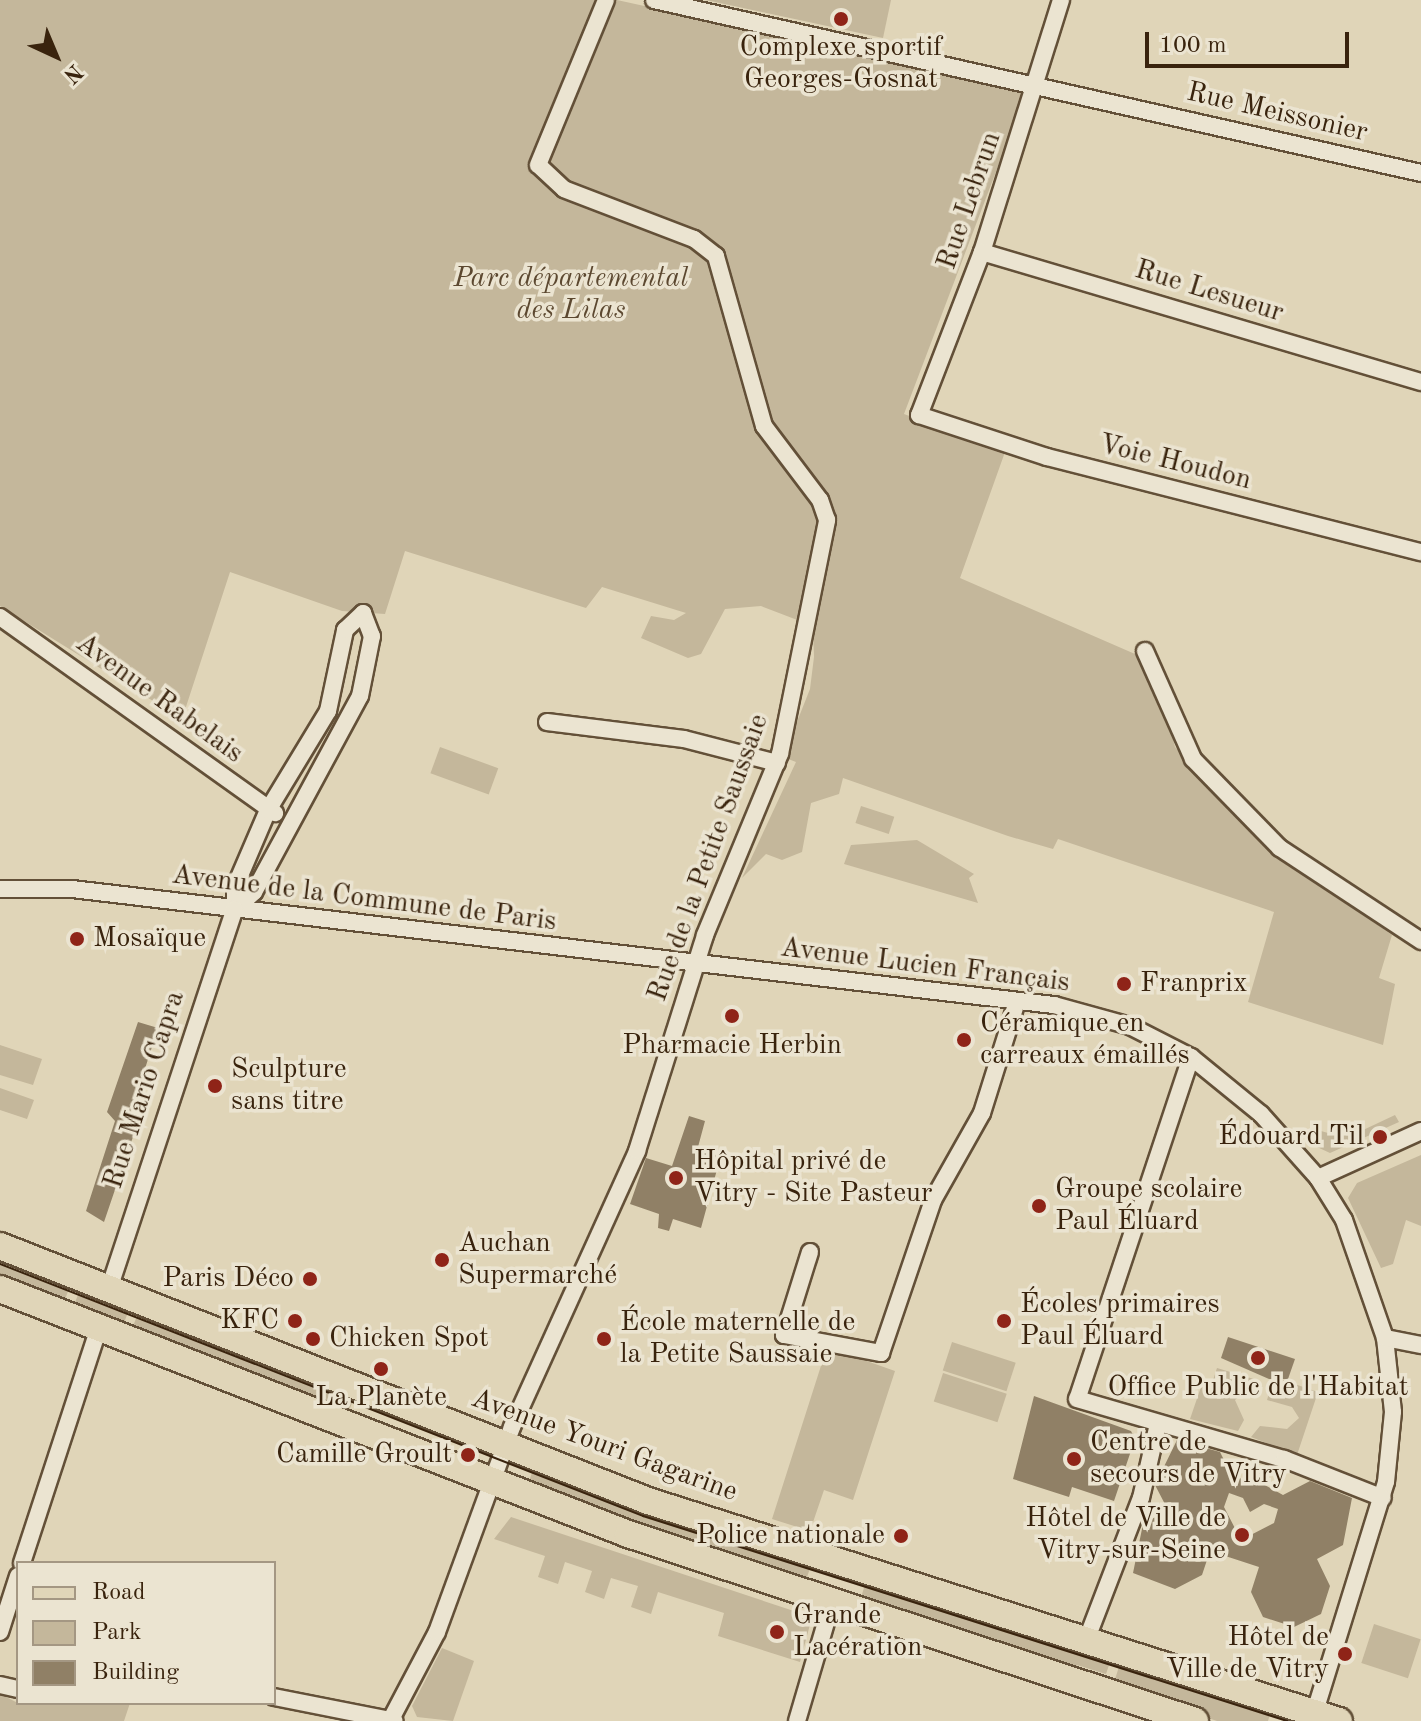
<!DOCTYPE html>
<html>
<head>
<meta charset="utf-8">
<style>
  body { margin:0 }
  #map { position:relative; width:1421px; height:1721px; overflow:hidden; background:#e0d5b8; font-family:"Old Standard TT",serif }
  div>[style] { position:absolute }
  .green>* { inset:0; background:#c4b79b; transform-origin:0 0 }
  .building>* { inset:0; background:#908066 }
  .roads { filter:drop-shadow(2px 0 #635038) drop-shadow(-2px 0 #635038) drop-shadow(0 2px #635038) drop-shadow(0 -2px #635038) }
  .minor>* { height:16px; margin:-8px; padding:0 8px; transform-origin:8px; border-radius:8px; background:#ebe4d1 }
  .primary>* { height:26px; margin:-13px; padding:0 13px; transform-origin:13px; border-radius:13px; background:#e0d5b8 }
  .tram>* { height:2px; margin:-1px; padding:0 1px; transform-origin:1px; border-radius:1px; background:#39230d }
  .dots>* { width:22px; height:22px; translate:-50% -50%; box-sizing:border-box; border:4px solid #ebe4d1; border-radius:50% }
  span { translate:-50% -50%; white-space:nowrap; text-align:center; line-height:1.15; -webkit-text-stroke:7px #ebe4d1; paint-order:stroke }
  .poi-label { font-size:28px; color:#39230d }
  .left { translate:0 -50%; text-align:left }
  .right { translate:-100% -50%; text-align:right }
  .street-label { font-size:28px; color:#39230d }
  .park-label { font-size:28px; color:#5c4830; font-style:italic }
  .legend { position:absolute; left:16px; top:1561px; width:260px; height:144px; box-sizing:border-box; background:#ebe4d1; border:2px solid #a49783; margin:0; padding:10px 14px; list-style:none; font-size:24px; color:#39230d }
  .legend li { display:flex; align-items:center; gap:16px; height:40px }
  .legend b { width:40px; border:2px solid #a49783 }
  .north { position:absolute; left:16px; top:16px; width:80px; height:80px; -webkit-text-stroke:6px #ebe4d1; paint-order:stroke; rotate:136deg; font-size:22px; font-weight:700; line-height:32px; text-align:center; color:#39230d }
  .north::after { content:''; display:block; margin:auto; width:28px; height:36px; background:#39230d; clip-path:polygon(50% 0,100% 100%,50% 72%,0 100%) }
  .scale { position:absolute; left:1145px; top:32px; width:204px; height:36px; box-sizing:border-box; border:4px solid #39230d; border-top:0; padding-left:10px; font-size:24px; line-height:28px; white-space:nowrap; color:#39230d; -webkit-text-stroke:6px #ebe4d1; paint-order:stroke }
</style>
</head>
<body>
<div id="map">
  <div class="green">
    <i style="clip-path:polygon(0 0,617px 0,1027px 90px,904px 414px,1005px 452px,960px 578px,1135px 654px,1161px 692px,1175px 747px,1229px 811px,1273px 851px,1392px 935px,1379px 978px,1395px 984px,1383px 1045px,1248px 1002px,1274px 912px,1058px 839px,1053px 849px,1008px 836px,843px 778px,839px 794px,811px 803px,802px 852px,782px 860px,766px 854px,742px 878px,796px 762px,783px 757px,810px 689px,814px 657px,813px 626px,761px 606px,725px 609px,701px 654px,688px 658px,641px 638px,651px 616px,674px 620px,686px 613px,602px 587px,586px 608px,405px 551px,385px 614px,342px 611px,230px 572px,182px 719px,0 606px)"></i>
    <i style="clip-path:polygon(706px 0,891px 0,883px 38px)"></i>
    <i style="left:440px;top:747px;width:62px;height:28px;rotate:20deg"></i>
    <i style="left:861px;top:806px;width:35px;height:18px;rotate:18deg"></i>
    <i style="clip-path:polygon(917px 840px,974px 874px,969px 878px,978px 903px,844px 864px,851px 845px)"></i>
    <i style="clip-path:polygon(0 1045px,42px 1059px,33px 1085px,0 1075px)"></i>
    <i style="clip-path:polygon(0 1088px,34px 1100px,27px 1119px,0 1110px)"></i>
    <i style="clip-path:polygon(1395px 1115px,1399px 1122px,1330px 1153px,1317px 1147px,1321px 1131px,1342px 1137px,1346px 1127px,1361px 1131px)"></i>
    <i style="clip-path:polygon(1421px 1155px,1421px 1226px,1406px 1220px,1393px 1264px,1381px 1268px,1348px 1198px,1357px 1183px)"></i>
    <i style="clip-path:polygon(0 1254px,72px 1281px,62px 1307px,0 1282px)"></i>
    <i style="left:82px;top:1285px;width:53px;height:26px;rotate:22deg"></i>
    <i style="left:140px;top:1308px;width:232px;height:28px;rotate:21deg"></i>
    <i style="left:952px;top:1342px;width:67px;height:30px;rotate:18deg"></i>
    <i style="clip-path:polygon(827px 1347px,895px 1371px,853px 1500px,824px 1490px,810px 1531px,772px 1519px)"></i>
    <i style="clip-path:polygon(1217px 1368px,1257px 1380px,1235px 1400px,1244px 1420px,1238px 1431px,1190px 1419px,1202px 1384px,1211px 1386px)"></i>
    <i style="left:943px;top:1373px;width:67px;height:30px;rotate:18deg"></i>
    <i style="clip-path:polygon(1274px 1377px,1318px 1392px,1297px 1455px,1251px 1437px,1260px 1426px,1287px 1429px,1299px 1418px,1292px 1407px,1267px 1400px)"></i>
    <i style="left:535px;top:1464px;width:294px;height:26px;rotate:19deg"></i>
    <i style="clip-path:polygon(511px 1517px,812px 1617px,800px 1662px,718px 1636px,724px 1613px,658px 1592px,651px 1614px,631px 1607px,638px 1586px,611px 1578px,604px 1599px,585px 1592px,592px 1571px,565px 1562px,558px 1584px,538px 1577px,545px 1556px,494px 1539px)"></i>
    <i style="clip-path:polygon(867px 1578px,1112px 1656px,1106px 1674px,1077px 1665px,1074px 1675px,859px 1604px)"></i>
    <i style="left:1374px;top:1624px;width:49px;height:41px;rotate:18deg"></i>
    <i style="clip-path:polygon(442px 1648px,474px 1661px,453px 1721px,417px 1717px,412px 1706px)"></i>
    <i style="clip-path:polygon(1121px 1660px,1272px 1707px,1268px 1721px,1217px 1721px,1113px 1686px)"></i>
    <i style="clip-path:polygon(0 1694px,18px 1703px,130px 1703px,124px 1721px,0 1721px)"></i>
  </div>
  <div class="building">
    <i style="clip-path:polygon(138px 1022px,158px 1028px,127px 1125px,136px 1128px,104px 1222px,86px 1211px,115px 1121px,107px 1112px)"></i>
    <i style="clip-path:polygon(689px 1116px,705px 1121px,698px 1147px,721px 1155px,701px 1228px,673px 1219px,669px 1231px,658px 1228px,659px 1214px,630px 1204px,646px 1158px,672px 1166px)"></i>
    <i style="clip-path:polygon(1228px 1337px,1295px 1359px,1288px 1379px,1269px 1379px,1221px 1358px)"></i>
    <i style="clip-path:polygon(1034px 1396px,1131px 1431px,1135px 1439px,1114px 1501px,1072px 1487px,1069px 1497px,1013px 1479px)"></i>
    <i style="clip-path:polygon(evenodd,1177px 1440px,1220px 1452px,1233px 1478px,1254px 1479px,1283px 1495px,1310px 1481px,1352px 1498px,1343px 1545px,1317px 1559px,1330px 1586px,1321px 1614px,1294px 1627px,1263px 1617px,1251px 1592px,1259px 1567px,1210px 1551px,1202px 1575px,1175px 1589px,1133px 1573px,1143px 1524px,1168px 1510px,1155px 1485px,1177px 1440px,1229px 1493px,1243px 1498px,1250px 1512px,1264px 1504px,1278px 1509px,1274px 1523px,1241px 1540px,1224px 1507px,1229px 1493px)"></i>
  </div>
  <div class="roads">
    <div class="minor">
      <i style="left:654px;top:0;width:786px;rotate:12.71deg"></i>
      <i style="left:1061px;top:0;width:264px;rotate:107.4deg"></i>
      <i style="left:982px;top:252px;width:175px;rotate:111.1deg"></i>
      <i style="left:919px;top:415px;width:135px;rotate:18.2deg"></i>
      <i style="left:1047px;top:457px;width:386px;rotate:14.3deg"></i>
      <i style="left:982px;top:252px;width:458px;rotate:16.5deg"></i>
      <i style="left:363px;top:613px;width:25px;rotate:69deg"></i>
      <i style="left:372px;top:636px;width:61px;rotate:101.3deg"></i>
      <i style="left:360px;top:696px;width:223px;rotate:118.4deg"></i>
      <i style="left:254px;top:892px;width:25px;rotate:138deg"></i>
      <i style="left:235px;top:909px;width:22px;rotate:-90deg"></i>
      <i style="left:235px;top:887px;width:84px;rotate:-66.8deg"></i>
      <i style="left:268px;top:810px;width:116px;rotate:-58.8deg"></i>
      <i style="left:328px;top:711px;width:83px;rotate:-78.1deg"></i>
      <i style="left:345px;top:630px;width:25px;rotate:-43deg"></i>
      <i style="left:0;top:617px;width:338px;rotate:35.5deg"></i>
      <i style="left:1145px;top:651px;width:118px;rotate:66deg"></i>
      <i style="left:1193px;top:759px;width:124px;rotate:45.7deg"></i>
      <i style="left:1280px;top:848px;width:169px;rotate:33.4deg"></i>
      <i style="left:547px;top:722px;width:138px;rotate:7.1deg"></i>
      <i style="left:684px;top:739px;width:96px;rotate:14.5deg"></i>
      <i style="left:0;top:889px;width:72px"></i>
      <i style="left:72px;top:889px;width:989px;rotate:6.74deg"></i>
      <i style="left:1054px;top:1005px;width:79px;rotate:15.4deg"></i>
      <i style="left:1130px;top:1026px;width:68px;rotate:26.9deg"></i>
      <i style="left:1191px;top:1057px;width:90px;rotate:39.2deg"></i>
      <i style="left:1261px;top:1114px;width:86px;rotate:48.3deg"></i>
      <i style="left:1318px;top:1178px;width:49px;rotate:58.2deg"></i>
      <i style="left:1344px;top:1220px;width:125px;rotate:70.8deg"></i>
      <i style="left:1385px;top:1338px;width:74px;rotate:83.8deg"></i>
      <i style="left:1393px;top:1412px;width:70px;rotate:95.7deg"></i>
      <i style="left:1386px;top:1482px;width:241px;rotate:107.2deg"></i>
      <i style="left:1191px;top:1057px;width:360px;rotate:108.4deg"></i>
      <i style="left:1077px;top:1399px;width:216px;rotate:16.2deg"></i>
      <i style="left:1284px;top:1459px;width:106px;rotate:21.5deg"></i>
      <i style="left:1318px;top:1178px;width:113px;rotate:-24.5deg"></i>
      <i style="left:810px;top:1252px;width:87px;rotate:107.4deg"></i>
      <i style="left:784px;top:1335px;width:99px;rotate:10.5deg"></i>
      <i style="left:881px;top:1353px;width:162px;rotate:-71.2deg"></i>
      <i style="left:933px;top:1200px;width:100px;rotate:-60.6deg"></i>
      <i style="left:982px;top:1113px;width:117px;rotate:-72.6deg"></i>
      <i style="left:109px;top:1289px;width:400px;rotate:-71.7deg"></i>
      <i style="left:1385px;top:1338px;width:37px;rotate:11deg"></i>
      <i style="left:22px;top:1563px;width:247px;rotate:-71.9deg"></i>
      <i style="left:0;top:1632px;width:59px;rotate:-72.2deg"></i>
      <i style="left:1086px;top:1641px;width:153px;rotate:-69deg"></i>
      <i style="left:1141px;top:1498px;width:76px;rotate:-77.1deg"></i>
      <i style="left:0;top:1685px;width:18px;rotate:13deg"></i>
      <i style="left:274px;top:1697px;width:123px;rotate:11.2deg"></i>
      <i style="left:390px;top:1721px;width:101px;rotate:-62.2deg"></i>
      <i style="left:437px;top:1632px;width:218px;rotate:-69.9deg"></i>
      <i style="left:512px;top:1427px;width:303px;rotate:-65.6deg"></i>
      <i style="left:637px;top:1151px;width:226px;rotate:-72.5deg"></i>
      <i style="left:705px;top:935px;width:196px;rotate:-67.5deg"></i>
      <i style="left:780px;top:754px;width:239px;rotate:-78.6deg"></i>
      <i style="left:827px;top:520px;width:21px;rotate:-109deg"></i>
      <i style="left:820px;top:500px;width:93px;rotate:-127.1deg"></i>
      <i style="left:764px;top:426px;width:177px;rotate:-105.8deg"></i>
      <i style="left:716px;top:256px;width:28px;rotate:-142deg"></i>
      <i style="left:694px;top:239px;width:139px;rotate:-159deg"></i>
      <i style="left:564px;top:189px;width:35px;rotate:-137deg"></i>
      <i style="left:538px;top:165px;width:178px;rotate:-67.6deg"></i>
      <i style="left:797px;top:1721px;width:124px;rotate:-73.6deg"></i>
    </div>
    <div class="primary">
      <i style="left:0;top:1246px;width:696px;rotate:21.48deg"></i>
      <i style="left:648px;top:1501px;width:725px;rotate:17.66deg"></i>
      <i style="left:0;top:1289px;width:674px;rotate:21.31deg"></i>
      <i style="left:628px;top:1534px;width:597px;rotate:18.25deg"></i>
    </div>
  </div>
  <div class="tram">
    <i style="left:0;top:1264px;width:691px;rotate:21.4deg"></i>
    <i style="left:643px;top:1516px;width:676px;rotate:17.66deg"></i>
  </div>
  <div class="dots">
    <i style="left:841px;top:19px;background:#8f2418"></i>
    <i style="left:77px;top:939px;background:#8f2418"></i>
    <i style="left:1124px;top:984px;background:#8f2418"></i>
    <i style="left:732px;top:1016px;background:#8f2418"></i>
    <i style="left:964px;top:1040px;background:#8f2418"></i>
    <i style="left:215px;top:1086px;background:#8f2418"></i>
    <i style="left:1380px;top:1137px;background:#8f2418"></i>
    <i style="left:676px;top:1178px;background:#8f2418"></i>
    <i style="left:1039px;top:1206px;background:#8f2418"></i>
    <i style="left:442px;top:1260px;background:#8f2418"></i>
    <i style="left:310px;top:1279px;background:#8f2418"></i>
    <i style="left:295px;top:1321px;background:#8f2418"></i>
    <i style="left:1004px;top:1321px;background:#8f2418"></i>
    <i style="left:313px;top:1339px;background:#8f2418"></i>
    <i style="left:604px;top:1339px;background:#8f2418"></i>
    <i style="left:1258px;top:1358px;background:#8f2418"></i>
    <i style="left:381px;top:1369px;background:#8f2418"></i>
    <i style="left:468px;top:1455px;background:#8f2418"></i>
    <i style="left:1074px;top:1459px;background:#8f2418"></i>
    <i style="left:1242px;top:1535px;background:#8f2418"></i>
    <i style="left:901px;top:1536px;background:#8f2418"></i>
    <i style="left:777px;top:1632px;background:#8f2418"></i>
    <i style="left:1345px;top:1654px;background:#8f2418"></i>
  </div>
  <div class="poi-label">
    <span style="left:841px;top:64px">Complexe sportif<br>Georges-Gosnat</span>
    <span class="left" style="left:93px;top:939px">Mosaïque</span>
    <span class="left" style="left:1140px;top:984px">Franprix</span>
    <span class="left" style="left:980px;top:1040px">Céramique en<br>carreaux émaillés</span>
    <span style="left:732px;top:1046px">Pharmacie Herbin</span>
    <span class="left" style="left:231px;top:1086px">Sculpture<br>sans titre</span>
    <span class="right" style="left:1364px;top:1137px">Édouard Til</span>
    <span class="left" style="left:694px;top:1178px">Hôpital privé de<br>Vitry - Site Pasteur</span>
    <span class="left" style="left:1055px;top:1206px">Groupe scolaire<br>Paul Éluard</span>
    <span class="left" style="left:458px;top:1260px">Auchan<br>Supermarché</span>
    <span class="right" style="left:294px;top:1279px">Paris Déco</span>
    <span class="left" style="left:1020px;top:1321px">Écoles primaires<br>Paul Éluard</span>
    <span class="right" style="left:279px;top:1321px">KFC</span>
    <span class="left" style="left:620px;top:1339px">École maternelle de<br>la Petite Saussaie</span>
    <span class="left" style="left:329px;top:1339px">Chicken Spot</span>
    <span style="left:1258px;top:1388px">Office Public de l'Habitat</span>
    <span style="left:381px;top:1398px">La Planète</span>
    <span class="left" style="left:1090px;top:1459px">Centre de<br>secours de Vitry</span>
    <span class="right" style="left:452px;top:1455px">Camille Groult</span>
    <span class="right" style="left:1226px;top:1535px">Hôtel de Ville de<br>Vitry-sur-Seine</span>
    <span class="right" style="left:885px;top:1536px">Police nationale</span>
    <span class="left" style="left:793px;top:1632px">Grande<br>Lacération</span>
    <span class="right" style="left:1329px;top:1654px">Hôtel de<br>Ville de Vitry</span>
  </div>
  <div class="street-label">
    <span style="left:1277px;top:113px;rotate:13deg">Rue Meissonier</span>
    <span style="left:970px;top:201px;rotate:-71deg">Rue Lebrun</span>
    <span style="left:1209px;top:292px;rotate:17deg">Rue Lesueur</span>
    <span style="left:1175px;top:463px;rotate:14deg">Voie Houdon</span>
    <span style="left:159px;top:699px;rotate:36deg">Avenue Rabelais</span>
    <span style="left:709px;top:858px;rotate:-70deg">Rue de la Petite Saussaie</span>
    <span style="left:364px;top:899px;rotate:7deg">Avenue de la Commune de Paris</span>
    <span style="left:925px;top:966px;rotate:7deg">Avenue Lucien Français</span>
    <span style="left:145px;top:1090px;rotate:-72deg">Rue Mario Capra</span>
    <span style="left:604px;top:1446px;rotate:20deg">Avenue Youri Gagarine</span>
  </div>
  <div class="park-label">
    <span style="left:571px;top:295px">Parc départemental<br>des Lilas</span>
  </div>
  <ul class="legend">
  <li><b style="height:10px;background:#e0d5b8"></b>Road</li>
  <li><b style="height:22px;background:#c4b79b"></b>Park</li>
  <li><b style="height:22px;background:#908066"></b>Building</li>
  </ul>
  <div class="north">N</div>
  <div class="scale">100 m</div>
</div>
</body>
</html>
